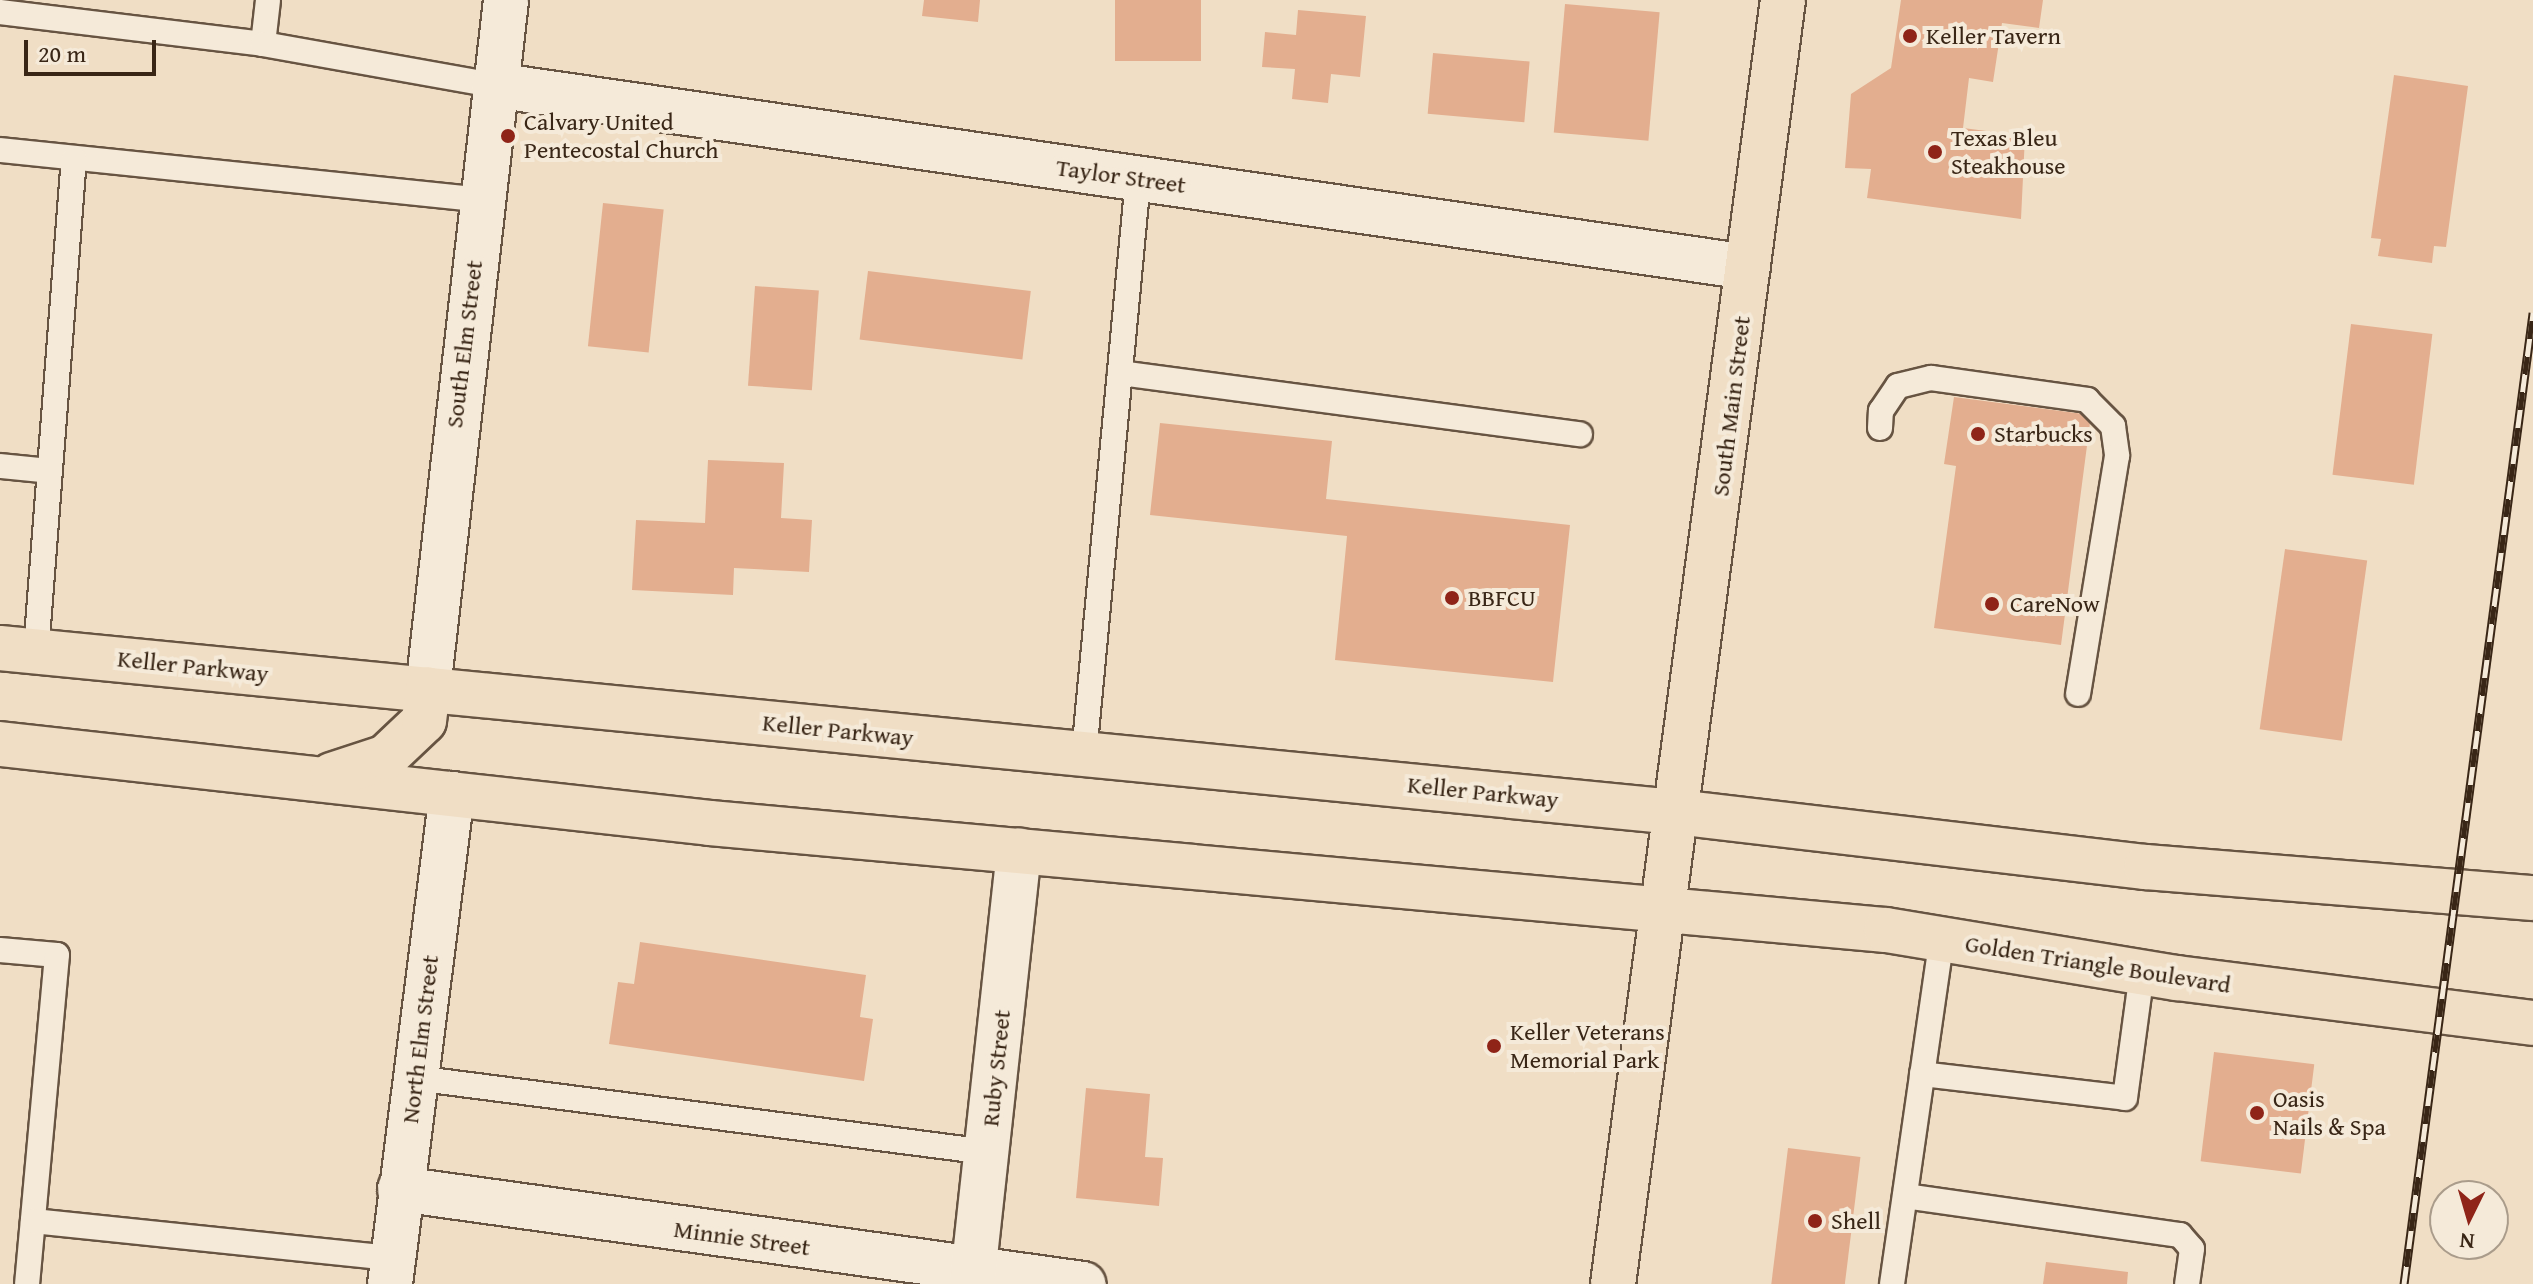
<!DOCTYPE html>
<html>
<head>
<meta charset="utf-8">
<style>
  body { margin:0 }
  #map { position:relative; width:2533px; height:1284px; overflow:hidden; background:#f0dec5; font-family:"Gentium Book Plus",serif }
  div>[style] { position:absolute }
  .building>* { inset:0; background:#e3ae8f; transform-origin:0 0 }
  .roads { filter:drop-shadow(2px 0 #675442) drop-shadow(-2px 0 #675442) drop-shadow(0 2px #675442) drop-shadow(0 -2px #675442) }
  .service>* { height:24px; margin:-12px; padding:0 12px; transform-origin:12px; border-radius:12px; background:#f5ead9 }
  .minor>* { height:44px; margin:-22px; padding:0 22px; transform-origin:22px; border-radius:22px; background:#f5ead9 }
  .tertiary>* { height:44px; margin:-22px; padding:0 22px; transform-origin:22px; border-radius:22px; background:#f5ead9 }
  .primary>* { height:44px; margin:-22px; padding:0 22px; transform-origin:22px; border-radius:22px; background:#f0dec5 }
  .rail>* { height:9px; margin-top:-4.5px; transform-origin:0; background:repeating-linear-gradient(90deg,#f5ead9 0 18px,#392616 0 36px); box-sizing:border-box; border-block:2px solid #392616 }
  .dots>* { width:22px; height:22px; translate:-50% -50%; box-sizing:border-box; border:4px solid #f5ead9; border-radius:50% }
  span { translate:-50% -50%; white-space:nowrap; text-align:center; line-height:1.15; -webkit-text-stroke:8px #f5ead9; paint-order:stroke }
  .poi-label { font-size:24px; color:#392616 }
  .left { translate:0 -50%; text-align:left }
  .street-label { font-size:24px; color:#392616 }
  .north { position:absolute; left:2429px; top:1180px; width:80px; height:80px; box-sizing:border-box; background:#f5ead9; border:2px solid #aa9c8b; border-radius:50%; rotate:185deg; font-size:22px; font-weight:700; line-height:32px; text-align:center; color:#392616 }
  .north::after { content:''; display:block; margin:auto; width:28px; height:36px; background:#8f2418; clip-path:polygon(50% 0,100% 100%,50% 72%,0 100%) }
  .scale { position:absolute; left:24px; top:40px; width:132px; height:36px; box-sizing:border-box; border:4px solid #392616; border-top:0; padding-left:10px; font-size:24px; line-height:28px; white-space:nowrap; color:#392616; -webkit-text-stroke:6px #f5ead9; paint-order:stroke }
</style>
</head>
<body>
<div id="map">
  <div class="building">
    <i style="clip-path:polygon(924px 0,980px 0,978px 22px,922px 16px)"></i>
    <i style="left:1115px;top:0;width:86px;height:61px"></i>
    <i style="clip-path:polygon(1901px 0,2043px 0,2039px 28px,2002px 23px,1993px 82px,1969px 78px,1963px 128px,2025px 136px,2021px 219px,1867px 198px,1871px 169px,1845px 168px,1851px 94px,1891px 68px)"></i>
    <i style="left:1565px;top:4px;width:95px;height:129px;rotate:5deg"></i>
    <i style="clip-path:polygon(1298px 10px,1366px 16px,1360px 77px,1331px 74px,1328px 103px,1292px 99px,1295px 69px,1262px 67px,1265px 32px,1296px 35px)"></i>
    <i style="left:1433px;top:53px;width:97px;height:61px;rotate:5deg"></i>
    <i style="clip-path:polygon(2394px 75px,2468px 86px,2446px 247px,2434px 246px,2432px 263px,2378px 256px,2381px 239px,2371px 238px)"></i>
    <i style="left:603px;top:203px;width:61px;height:144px;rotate:6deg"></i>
    <i style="left:868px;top:271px;width:164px;height:69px;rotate:7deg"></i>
    <i style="left:755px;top:286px;width:64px;height:100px;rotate:4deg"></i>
    <i style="left:2351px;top:324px;width:82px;height:152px;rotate:7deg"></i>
    <i style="clip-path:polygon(1954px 397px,2091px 415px,2061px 645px,1934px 628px,1956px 466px,1944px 464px)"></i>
    <i style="clip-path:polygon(1160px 423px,1332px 441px,1326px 499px,1570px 525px,1553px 682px,1335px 660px,1347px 536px,1150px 515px)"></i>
    <i style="clip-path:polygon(708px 460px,784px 463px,781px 518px,812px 520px,809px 572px,734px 568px,733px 595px,632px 590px,636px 520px,705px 523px)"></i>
    <i style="left:2285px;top:549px;width:83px;height:182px;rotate:8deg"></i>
    <i style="clip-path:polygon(640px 942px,866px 975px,860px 1017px,873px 1019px,864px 1081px,609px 1044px,618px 982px,634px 984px)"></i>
    <i style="left:2214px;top:1052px;width:101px;height:110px;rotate:7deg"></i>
    <i style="clip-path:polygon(1086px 1088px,1150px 1094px,1145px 1157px,1163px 1158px,1159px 1206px,1076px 1198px)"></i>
    <i style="left:1788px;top:1148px;width:73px;height:137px;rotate:7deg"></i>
    <i style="clip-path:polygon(2046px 1262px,2128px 1272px,2127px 1284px,2043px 1284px)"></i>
  </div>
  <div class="roads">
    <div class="service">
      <i style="left:0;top:12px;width:265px;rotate:6.9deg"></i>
      <i style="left:263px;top:44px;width:44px;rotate:-83.5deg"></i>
      <i style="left:263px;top:44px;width:235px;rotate:10.1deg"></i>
      <i style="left:0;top:150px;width:483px;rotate:5.9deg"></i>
      <i style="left:1120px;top:373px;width:464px;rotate:7.6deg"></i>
      <i style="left:1880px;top:428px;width:17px;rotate:-87deg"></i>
      <i style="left:1881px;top:411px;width:30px;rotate:-56deg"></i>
      <i style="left:1898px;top:386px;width:34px;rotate:-14deg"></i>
      <i style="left:1931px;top:378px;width:158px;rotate:8deg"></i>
      <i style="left:2087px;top:400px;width:37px;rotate:45deg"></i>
      <i style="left:2113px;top:426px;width:30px;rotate:82deg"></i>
      <i style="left:2117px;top:456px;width:241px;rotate:99.3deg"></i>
      <i style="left:0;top:466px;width:50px;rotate:5.7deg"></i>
      <i style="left:36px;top:651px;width:494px;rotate:-85.6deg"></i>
      <i style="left:1084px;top:754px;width:578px;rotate:-84.63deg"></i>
      <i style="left:0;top:950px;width:57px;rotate:5deg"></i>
      <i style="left:57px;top:955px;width:330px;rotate:95.2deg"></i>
      <i style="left:1922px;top:1074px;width:204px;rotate:6.7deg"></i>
      <i style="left:2125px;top:1098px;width:127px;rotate:-82.3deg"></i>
      <i style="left:415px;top:1078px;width:577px;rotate:7.37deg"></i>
      <i style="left:1905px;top:1196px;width:278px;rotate:8.1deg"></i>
      <i style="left:2180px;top:1235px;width:18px;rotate:49deg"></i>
      <i style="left:2192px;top:1249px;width:35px;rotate:98deg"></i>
      <i style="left:33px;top:1221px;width:362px;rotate:5.9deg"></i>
      <i style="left:1892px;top:1284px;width:349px;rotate:-81.8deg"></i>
    </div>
    <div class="minor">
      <i style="left:494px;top:85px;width:1267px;rotate:8.26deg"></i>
      <i style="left:400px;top:1189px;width:690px;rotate:7.92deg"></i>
      <i style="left:390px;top:1284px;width:494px;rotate:-82.8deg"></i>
      <i style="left:972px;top:1284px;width:436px;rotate:-83.8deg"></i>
    </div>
    <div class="tertiary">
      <i style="left:428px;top:689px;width:693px;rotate:-83.54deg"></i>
    </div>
    <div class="primary">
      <i style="left:0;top:648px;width:1684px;rotate:5.59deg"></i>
      <i style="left:1676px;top:812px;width:473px;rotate:6.7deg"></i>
      <i style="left:2146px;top:867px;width:388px;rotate:4.6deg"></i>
      <i style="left:0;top:744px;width:714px;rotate:6.35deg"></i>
      <i style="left:710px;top:823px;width:1181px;rotate:5.2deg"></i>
      <i style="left:1886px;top:930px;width:295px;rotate:9.4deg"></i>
      <i style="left:2177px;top:978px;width:359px;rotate:7.2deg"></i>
      <i style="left:332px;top:775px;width:57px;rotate:-18.4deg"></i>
      <i style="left:386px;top:757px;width:52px;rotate:-43.5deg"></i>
      <i style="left:424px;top:721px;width:32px;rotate:-83deg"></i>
      <i style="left:1613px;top:1284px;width:1295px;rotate:-82.46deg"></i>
    </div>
  </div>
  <div class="rail">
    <i style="left:2404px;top:1284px;width:980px;rotate:-82.43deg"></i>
  </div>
  <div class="dots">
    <i style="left:1910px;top:36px;background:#8f2418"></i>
    <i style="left:508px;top:136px;background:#8f2418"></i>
    <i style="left:1935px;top:152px;background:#8f2418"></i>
    <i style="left:1978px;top:434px;background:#8f2418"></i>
    <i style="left:1452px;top:598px;background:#8f2418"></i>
    <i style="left:1992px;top:604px;background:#8f2418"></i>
    <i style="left:1494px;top:1046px;background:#8f2418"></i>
    <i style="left:2257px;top:1113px;background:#8f2418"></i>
    <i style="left:1815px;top:1221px;background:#8f2418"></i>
  </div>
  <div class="poi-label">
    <span class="left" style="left:1926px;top:36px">Keller Tavern</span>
    <span class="left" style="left:524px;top:136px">Calvary United<br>Pentecostal Church</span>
    <span class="left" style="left:1951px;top:152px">Texas Bleu<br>Steakhouse</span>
    <span class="left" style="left:1994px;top:434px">Starbucks</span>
    <span class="left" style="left:1468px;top:598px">BBFCU</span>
    <span class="left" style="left:2010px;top:604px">CareNow</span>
    <span class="left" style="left:1510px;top:1046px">Keller Veterans<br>Memorial Park</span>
    <span class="left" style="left:2273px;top:1113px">Oasis<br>Nails &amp; Spa</span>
    <span class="left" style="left:1831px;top:1221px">Shell</span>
  </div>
  <div class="street-label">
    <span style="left:1121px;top:176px;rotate:8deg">Taylor Street</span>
    <span style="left:464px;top:344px;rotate:-83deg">South Elm Street</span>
    <span style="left:1731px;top:406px;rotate:-83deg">South Main Street</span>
    <span style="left:193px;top:666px;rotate:6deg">Keller Parkway</span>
    <span style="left:838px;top:730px;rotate:6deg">Keller Parkway</span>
    <span style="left:1483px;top:792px;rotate:6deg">Keller Parkway</span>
    <span style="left:2098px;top:964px;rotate:9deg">Golden Triangle Boulevard</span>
    <span style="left:420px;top:1039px;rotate:-83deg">North Elm Street</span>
    <span style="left:996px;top:1068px;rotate:-84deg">Ruby Street</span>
    <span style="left:742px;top:1238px;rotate:8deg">Minnie Street</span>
  </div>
  <div class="north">N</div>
  <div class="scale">20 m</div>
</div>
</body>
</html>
